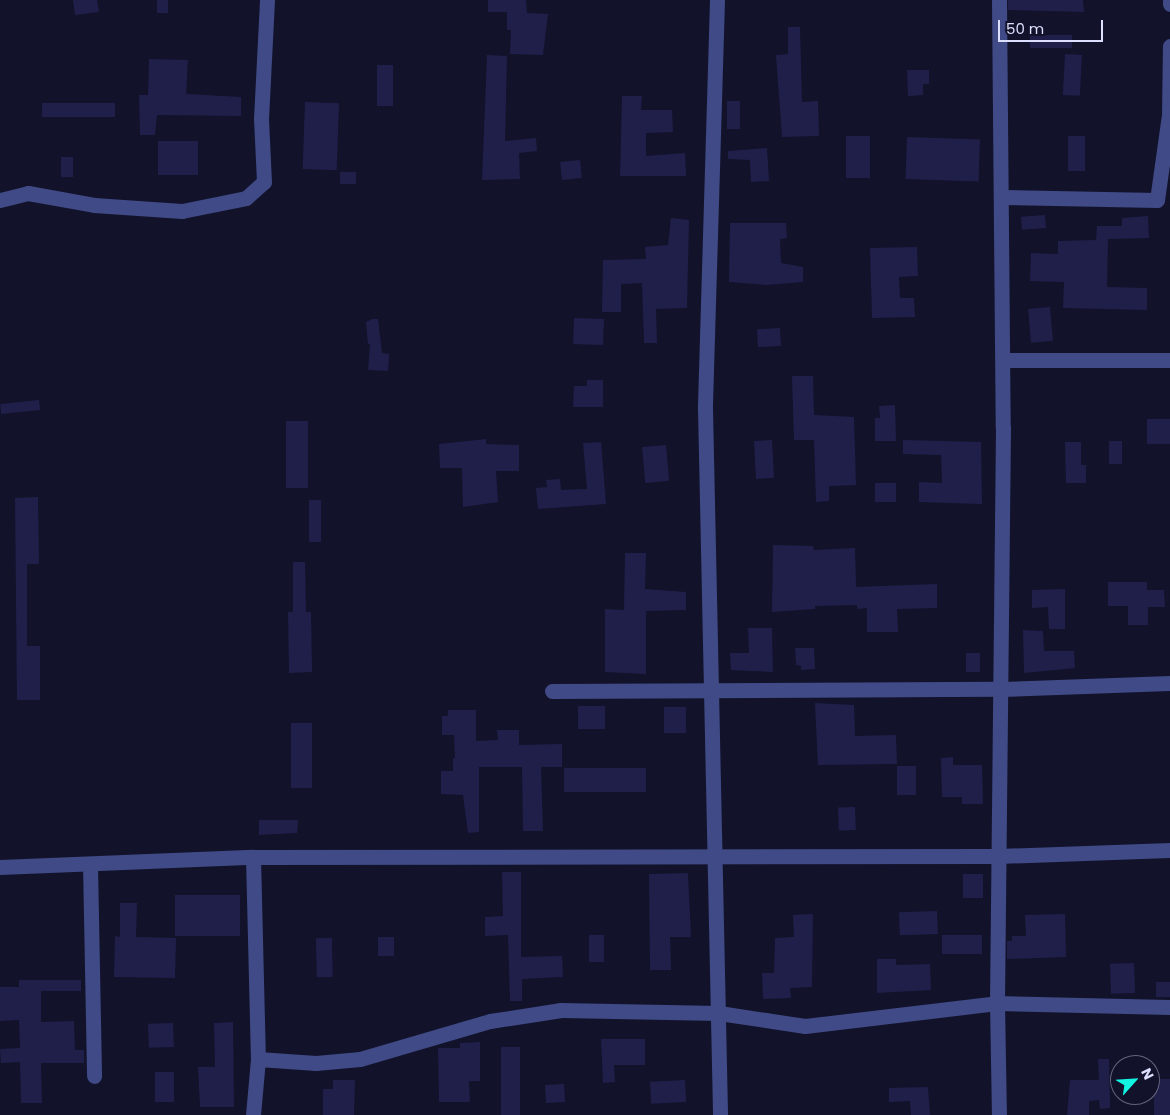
<!DOCTYPE html>
<html>
<head>
<meta charset="utf-8">
<style>
  body { margin:0 }
  #map { position:relative; width:1170px; height:1115px; overflow:hidden; background:#12122a; font-family:Poppins,sans-serif }
  div>[style] { position:absolute }
  .building>* { inset:0; background:#201f4a; transform-origin:0 0 }
  .minor>* { height:15px; margin:-7.5px; padding:0 7.5px; transform-origin:7.5px; border-radius:7.5px; background:#3f4a86 }
  span { translate:-50% -50%; white-space:nowrap; text-align:center; line-height:1.15; -webkit-text-stroke:4px #12122a; paint-order:stroke }
  .north { position:absolute; left:1110px; top:1055px; width:50px; height:50px; box-sizing:border-box; background:#12122a; border:1px solid #63647e; border-radius:50%; rotate:64deg; font-size:14px; font-weight:700; line-height:20px; text-align:center; color:#dcdffd }
  .north::after { content:''; display:block; margin:auto; width:18px; height:22px; background:#12f4e1; clip-path:polygon(50% 0,100% 100%,50% 72%,0 100%) }
  .scale { position:absolute; left:998px; top:20px; width:105px; height:22px; box-sizing:border-box; border:2px solid #dcdffd; border-top:0; padding-left:6px; font-size:15px; line-height:18px; white-space:nowrap; color:#dcdffd; -webkit-text-stroke:4px #12122a; paint-order:stroke }
</style>
</head>
<body>
<div id="map">
  <div class="building">
    <i style="clip-path:polygon(73px 0,97px 0,99px 12px,75px 15px)"></i>
    <i style="left:157px;top:0;width:11px;height:13px"></i>
    <i style="clip-path:polygon(488px 0,526px 0,527px 13px,548px 14px,543px 55px,510px 54px,511px 30px,507px 30px,507px 12px,488px 12px)"></i>
    <i style="clip-path:polygon(1008px 0,1083px 0,1084px 12px,1008px 10px)"></i>
    <i style="clip-path:polygon(788px 27px,800px 27px,802px 102px,818px 101px,819px 136px,782px 137px,776px 55px,788px 54px)"></i>
    <i style="left:1030px;top:35px;width:42px;height:13px"></i>
    <i style="left:1065px;top:54px;width:17px;height:41px;rotate:3deg"></i>
    <i style="clip-path:polygon(487px 55px,507px 56px,505px 141px,536px 138px,537px 151px,519px 153px,520px 179px,482px 180px)"></i>
    <i style="clip-path:polygon(149px 59px,188px 60px,186px 94px,241px 97px,241px 116px,157px 115px,155px 135px,140px 135px,139px 95px,148px 95px)"></i>
    <i style="left:377px;top:65px;width:16px;height:41px"></i>
    <i style="clip-path:polygon(907px 70px,929px 70px,929px 84px,923px 84px,923px 95px,908px 96px)"></i>
    <i style="clip-path:polygon(622px 96px,642px 96px,641px 110px,672px 110px,673px 132px,646px 133px,646px 156px,685px 153px,686px 176px,620px 176px)"></i>
    <i style="left:727px;top:101px;width:13px;height:28px"></i>
    <i style="left:305px;top:102px;width:34px;height:67px;rotate:2deg"></i>
    <i style="left:115px;top:103px;width:14px;height:73px;rotate:90deg"></i>
    <i style="left:846px;top:136px;width:24px;height:42px"></i>
    <i style="left:1068px;top:136px;width:17px;height:35px"></i>
    <i style="left:907px;top:137px;width:73px;height:42px;rotate:2deg"></i>
    <i style="left:158px;top:141px;width:40px;height:34px"></i>
    <i style="clip-path:polygon(767px 148px,769px 181px,751px 182px,750px 160px,728px 159px,728px 151px)"></i>
    <i style="left:61px;top:157px;width:12px;height:20px"></i>
    <i style="left:580px;top:160px;width:18px;height:20px;rotate:84deg"></i>
    <i style="left:340px;top:172px;width:16px;height:12px"></i>
    <i style="left:1045px;top:215px;width:13px;height:24px;rotate:86deg"></i>
    <i style="clip-path:polygon(1148px 216px,1149px 238px,1108px 239px,1107px 287px,1147px 288px,1147px 310px,1063px 308px,1064px 282px,1030px 281px,1031px 253px,1058px 254px,1058px 241px,1096px 240px,1097px 226px,1122px 226px,1122px 218px)"></i>
    <i style="clip-path:polygon(671px 218px,689px 220px,687px 308px,656px 309px,657px 343px,644px 343px,642px 283px,621px 284px,621px 312px,602px 312px,603px 260px,646px 259px,645px 247px,668px 245px)"></i>
    <i style="clip-path:polygon(730px 223px,786px 223px,787px 238px,780px 239px,781px 263px,803px 267px,803px 282px,766px 285px,729px 282px)"></i>
    <i style="clip-path:polygon(917px 247px,918px 276px,899px 277px,900px 298px,914px 298px,915px 317px,872px 318px,870px 248px)"></i>
    <i style="left:1050px;top:307px;width:34px;height:22px;rotate:85deg"></i>
    <i style="left:574px;top:318px;width:30px;height:26px;rotate:2deg"></i>
    <i style="clip-path:polygon(372px 319px,378px 319px,382px 353px,389px 354px,388px 371px,368px 370px,370px 344px,368px 344px,366px 322px)"></i>
    <i style="left:780px;top:328px;width:18px;height:23px;rotate:87deg"></i>
    <i style="clip-path:polygon(792px 376px,813px 376px,814px 415px,854px 417px,856px 485px,829px 486px,829px 501px,816px 502px,814px 440px,794px 440px)"></i>
    <i style="clip-path:polygon(587px 380px,603px 380px,603px 407px,573px 407px,574px 386px,587px 386px)"></i>
    <i style="left:39px;top:400px;width:10px;height:39px;rotate:84deg"></i>
    <i style="clip-path:polygon(895px 405px,896px 441px,875px 441px,875px 418px,880px 418px,879px 406px)"></i>
    <i style="left:1147px;top:419px;width:23px;height:25px"></i>
    <i style="left:286px;top:421px;width:22px;height:67px"></i>
    <i style="clip-path:polygon(486px 439px,486px 444px,519px 445px,519px 471px,496px 471px,498px 502px,463px 507px,462px 468px,440px 468px,439px 444px)"></i>
    <i style="left:772px;top:440px;width:38px;height:18px;rotate:87deg"></i>
    <i style="clip-path:polygon(903px 440px,981px 442px,982px 504px,919px 502px,919px 482px,942px 483px,941px 455px,903px 454px)"></i>
    <i style="left:1109px;top:441px;width:13px;height:23px"></i>
    <i style="clip-path:polygon(601px 442px,606px 504px,538px 509px,536px 488px,547px 487px,546px 480px,560px 479px,561px 490px,587px 489px,583px 443px)"></i>
    <i style="clip-path:polygon(1065px 442px,1081px 442px,1081px 465px,1086px 465px,1086px 483px,1066px 483px)"></i>
    <i style="left:666px;top:445px;width:36px;height:24px;rotate:85deg"></i>
    <i style="left:875px;top:483px;width:21px;height:19px"></i>
    <i style="clip-path:polygon(38px 497px,39px 564px,27px 564px,27px 646px,40px 646px,40px 700px,17px 700px,15px 498px)"></i>
    <i style="left:309px;top:500px;width:12px;height:42px"></i>
    <i style="clip-path:polygon(773px 545px,813px 546px,814px 550px,855px 548px,856px 587px,937px 584px,937px 608px,897px 609px,898px 632px,867px 632px,867px 608px,857px 609px,857px 605px,815px 606px,815px 609px,772px 612px)"></i>
    <i style="clip-path:polygon(625px 553px,646px 553px,645px 589px,686px 592px,686px 610px,646px 611px,646px 674px,605px 672px,605px 609px,624px 610px)"></i>
    <i style="clip-path:polygon(293px 562px,305px 562px,306px 612px,311px 612px,312px 672px,289px 673px,288px 612px,293px 612px)"></i>
    <i style="clip-path:polygon(1108px 582px,1147px 582px,1147px 590px,1164px 590px,1165px 607px,1148px 607px,1148px 625px,1128px 625px,1128px 606px,1108px 606px)"></i>
    <i style="clip-path:polygon(1065px 589px,1065px 629px,1049px 629px,1048px 607px,1032px 608px,1032px 590px)"></i>
    <i style="clip-path:polygon(748px 628px,772px 628px,773px 672px,731px 670px,730px 653px,749px 653px)"></i>
    <i style="clip-path:polygon(1023px 630px,1043px 631px,1044px 651px,1074px 651px,1075px 668px,1024px 673px)"></i>
    <i style="clip-path:polygon(795px 648px,814px 648px,815px 669px,801px 670px,801px 666px,796px 665px)"></i>
    <i style="left:966px;top:653px;width:14px;height:19px"></i>
    <i style="clip-path:polygon(815px 703px,854px 705px,855px 736px,896px 735px,897px 764px,818px 765px)"></i>
    <i style="left:578px;top:706px;width:27px;height:23px"></i>
    <i style="left:664px;top:707px;width:22px;height:26px"></i>
    <i style="clip-path:polygon(448px 710px,476px 710px,476px 741px,498px 740px,497px 730px,519px 730px,519px 745px,562px 744px,562px 767px,541px 767px,543px 831px,523px 831px,522px 767px,479px 767px,479px 832px,468px 833px,463px 795px,441px 794px,441px 771px,453px 771px,453px 758px,455px 758px,454px 735px,442px 735px,442px 716px,448px 716px)"></i>
    <i style="left:291px;top:723px;width:21px;height:65px"></i>
    <i style="clip-path:polygon(953px 757px,953px 765px,982px 765px,983px 804px,962px 804px,962px 797px,942px 797px,941px 758px)"></i>
    <i style="left:897px;top:766px;width:19px;height:29px"></i>
    <i style="left:646px;top:768px;width:24px;height:82px;rotate:90deg"></i>
    <i style="left:855px;top:807px;width:23px;height:17px;rotate:88deg"></i>
    <i style="clip-path:polygon(259px 820px,298px 820px,297px 833px,259px 835px)"></i>
    <i style="clip-path:polygon(502px 872px,521px 872px,521px 957px,562px 956px,563px 977px,522px 979px,522px 1001px,510px 1001px,508px 935px,485px 936px,485px 917px,503px 916px)"></i>
    <i style="clip-path:polygon(688px 873px,691px 937px,670px 937px,671px 970px,650px 970px,649px 874px)"></i>
    <i style="left:963px;top:874px;width:20px;height:24px"></i>
    <i style="left:240px;top:895px;width:41px;height:65px;rotate:90deg"></i>
    <i style="clip-path:polygon(120px 903px,137px 903px,136px 937px,176px 938px,175px 978px,114px 977px,115px 936px,120px 937px)"></i>
    <i style="left:937px;top:911px;width:23px;height:38px;rotate:88deg"></i>
    <i style="clip-path:polygon(813px 914px,812px 987px,790px 988px,791px 998px,763px 999px,762px 973px,774px 973px,775px 938px,794px 937px,793px 915px)"></i>
    <i style="clip-path:polygon(1065px 914px,1066px 957px,1007px 959px,1007px 941px,1012px 941px,1012px 936px,1026px 936px,1025px 915px)"></i>
    <i style="left:589px;top:935px;width:15px;height:27px"></i>
    <i style="left:982px;top:935px;width:19px;height:40px;rotate:90deg"></i>
    <i style="left:378px;top:937px;width:16px;height:19px"></i>
    <i style="left:332px;top:938px;width:39px;height:16px;rotate:89deg"></i>
    <i style="clip-path:polygon(877px 959px,896px 959px,896px 965px,930px 964px,931px 990px,877px 993px)"></i>
    <i style="left:1134px;top:963px;width:30px;height:24px;rotate:88deg"></i>
    <i style="clip-path:polygon(19px 980px,81px 980px,81px 991px,41px 991px,41px 1022px,74px 1021px,75px 1050px,84px 1050px,84px 1063px,41px 1063px,42px 1103px,21px 1103px,20px 1062px,1px 1063px,0 1049px,20px 1048px,19px 1020px,0 1021px,0 987px,19px 987px)"></i>
    <i style="left:1156px;top:982px;width:14px;height:15px"></i>
    <i style="clip-path:polygon(233px 1022px,234px 1107px,200px 1107px,198px 1067px,215px 1067px,214px 1023px)"></i>
    <i style="left:173px;top:1023px;width:24px;height:25px;rotate:88deg"></i>
    <i style="clip-path:polygon(601px 1039px,645px 1039px,645px 1065px,614px 1065px,615px 1082px,603px 1083px)"></i>
    <i style="clip-path:polygon(480px 1042px,480px 1081px,469px 1081px,470px 1102px,439px 1102px,438px 1048px,460px 1048px,460px 1043px)"></i>
    <i style="left:501px;top:1047px;width:19px;height:68px"></i>
    <i style="clip-path:polygon(1098px 1059px,1109px 1059px,1110px 1108px,1100px 1109px,1099px 1100px,1089px 1101px,1089px 1115px,1067px 1115px,1070px 1080px,1099px 1080px)"></i>
    <i style="left:155px;top:1072px;width:19px;height:30px"></i>
    <i style="left:1170px;top:1079px;width:36px;height:16px;rotate:90deg"></i>
    <i style="clip-path:polygon(333px 1080px,355px 1080px,354px 1115px,323px 1115px,323px 1089px,333px 1089px)"></i>
    <i style="left:685px;top:1080px;width:22px;height:35px;rotate:87deg"></i>
    <i style="left:564px;top:1084px;width:18px;height:19px;rotate:87deg"></i>
    <i style="clip-path:polygon(928px 1087px,930px 1115px,911px 1115px,910px 1101px,889px 1102px,889px 1088px)"></i>
  </div>
  <div class="minor">
    <i style="left:717px;top:0;width:408px;rotate:91.7deg"></i>
    <i style="left:705px;top:408px;width:707px;rotate:88.78deg"></i>
    <i style="left:999px;top:0;width:428px;rotate:89.5deg"></i>
    <i style="left:1003px;top:428px;width:575px;rotate:90.6deg"></i>
    <i style="left:997px;top:1003px;width:112px;rotate:89deg"></i>
    <i style="left:1170px;top:0;width:4px;rotate:90deg"></i>
    <i style="left:1003px;top:197px;width:154px;rotate:1.1deg"></i>
    <i style="left:1157px;top:200px;width:86px;rotate:-82deg"></i>
    <i style="left:1169px;top:115px;width:69px;rotate:-89.2deg"></i>
    <i style="left:0;top:200px;width:29px;rotate:-14deg"></i>
    <i style="left:28px;top:193px;width:67px;rotate:10.3deg"></i>
    <i style="left:94px;top:205px;width:88px;rotate:3.9deg"></i>
    <i style="left:182px;top:211px;width:65px;rotate:-11.5deg"></i>
    <i style="left:246px;top:198px;width:24px;rotate:-42deg"></i>
    <i style="left:264px;top:182px;width:63px;rotate:-92.7deg"></i>
    <i style="left:261px;top:119px;width:119px;rotate:-87.1deg"></i>
    <i style="left:1003px;top:360px;width:167px"></i>
    <i style="left:552px;top:691px;width:448px;rotate:-0.3deg"></i>
    <i style="left:1000px;top:689px;width:170px;rotate:-2deg"></i>
    <i style="left:253px;top:857px;width:202px;rotate:88.6deg"></i>
    <i style="left:258px;top:1059px;width:56px;rotate:95.1deg"></i>
    <i style="left:90px;top:864px;width:212px;rotate:88.9deg"></i>
    <i style="left:0;top:867px;width:253px;rotate:-2.3deg"></i>
    <i style="left:253px;top:857px;width:745px;rotate:-0.08deg"></i>
    <i style="left:998px;top:856px;width:172px;rotate:-2deg"></i>
    <i style="left:258px;top:1059px;width:58px;rotate:3.9deg"></i>
    <i style="left:316px;top:1063px;width:44px;rotate:-5.2deg"></i>
    <i style="left:360px;top:1059px;width:135px;rotate:-16.3deg"></i>
    <i style="left:490px;top:1021px;width:72px;rotate:-8.8deg"></i>
    <i style="left:561px;top:1010px;width:158px;rotate:1.1deg"></i>
    <i style="left:719px;top:1013px;width:87px;rotate:8.6deg"></i>
    <i style="left:805px;top:1026px;width:193px;rotate:-6.8deg"></i>
    <i style="left:997px;top:1003px;width:173px;rotate:1.3deg"></i>
  </div>
  <div class="north">N</div>
  <div class="scale">50 m</div>
</div>
</body>
</html>
